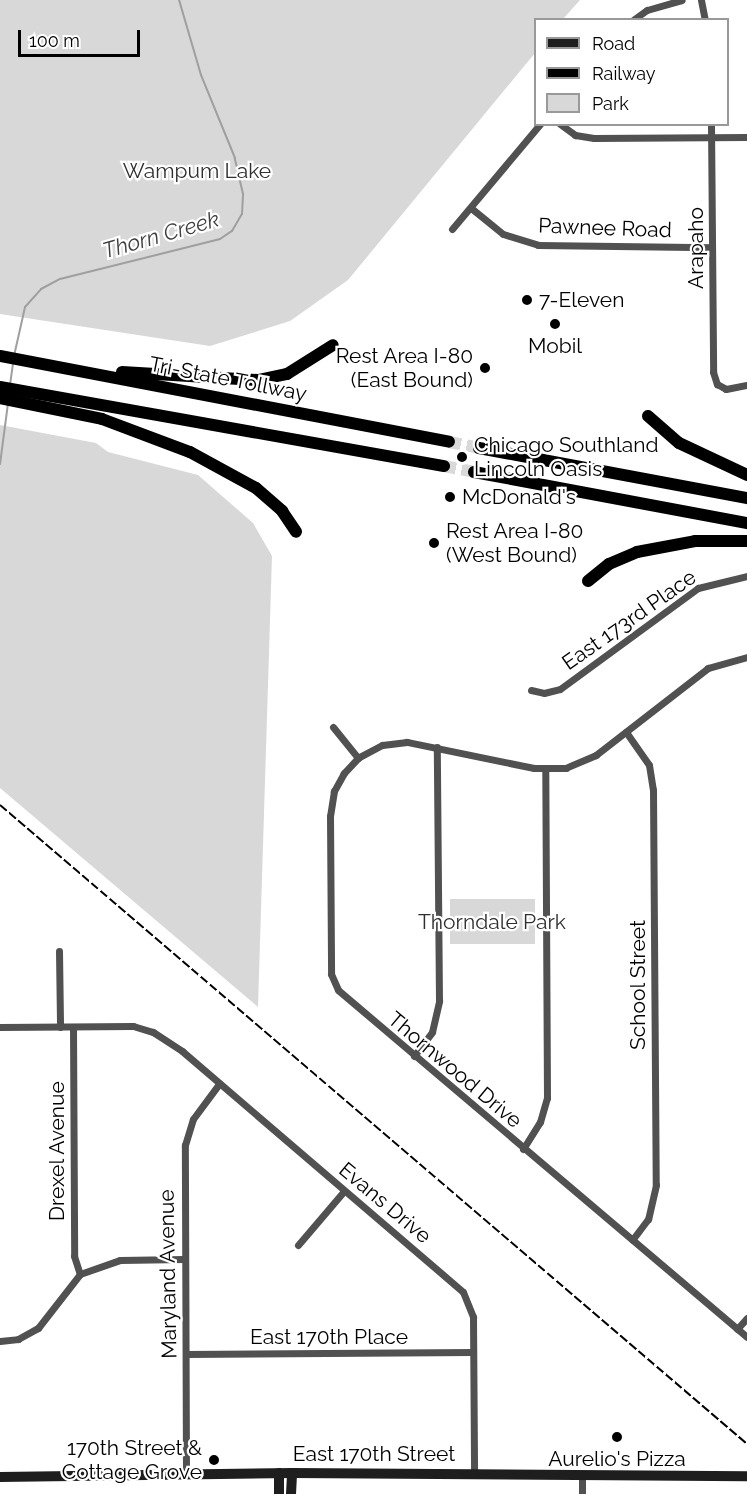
<!DOCTYPE html>
<html>
<head>
<meta charset="utf-8">
<style>
  body { margin:0 }
  #map { position:relative; width:747px; height:1494px; overflow:hidden; background:#fff; font-family:Raleway,sans-serif }
  div>[style] { position:absolute }
  .green>* { inset:0; background:#d8d8d8; transform-origin:0 0 }
  .stream>* { height:2px; margin:-1px; padding:0 1px; transform-origin:1px; border-radius:1px; background:#9f9f9f }
  .highway-tunnel>* { height:12px; margin-top:-6px; transform-origin:0; background:repeating-linear-gradient(90deg,#d9d9d9 0 12px,transparent 0 18px) }
  .street>* { height:7px; margin:-3.5px; padding:0 3.5px; transform-origin:3.5px; border-radius:3.5px; background:#515151 }
  .secondary>* { height:10px; margin:-5px; padding:0 5px; transform-origin:5px; border-radius:5px; background:#1e1e1e }
  .highway>* { height:12px; margin:-6px; padding:0 6px; transform-origin:6px; border-radius:6px; background:#000 }
  .rail>* { height:2px; margin-top:-1px; transform-origin:0; background:repeating-linear-gradient(90deg,#000 0 9px,transparent 0 12px) }
  .dots>* { width:16px; height:16px; translate:-50% -50%; box-sizing:border-box; border:3px solid #fff; border-radius:50% }
  span { translate:-50% -50%; white-space:nowrap; text-align:center; line-height:1.15; -webkit-text-stroke:4.5px #fff; paint-order:stroke }
  .park-label { font-size:21px; color:#2f2f2f }
  .street-label { font-size:21px; color:#000 }
  .poi-label { font-size:21px; color:#000 }
  .left { translate:0 -50%; text-align:left }
  .right { translate:-100% -50%; text-align:right }
  .water-label { font-size:22px; color:#404040; font-style:italic }
  .legend { position:absolute; left:534px; top:18px; width:195px; height:108px; box-sizing:border-box; background:#fff; border:2px solid #999; margin:0; padding:8px 10px; list-style:none; font-size:18px; color:#000 }
  .legend li { display:flex; align-items:center; gap:12px; height:30px }
  .legend b { width:30px; border:2px solid #999 }
  .scale { position:absolute; left:18px; top:30px; width:122px; height:27px; box-sizing:border-box; border:3px solid #000; border-top:0; padding-left:8px; font-size:18px; line-height:21px; white-space:nowrap; color:#000; -webkit-text-stroke:4px #fff; paint-order:stroke }
</style>
</head>
<body>
<div id="map">
  <div class="green">
    <i style="clip-path:polygon(0 0,580px 0,563px 19px,536px 20px,535px 53px,348px 280px,290px 321px,210px 346px,0 314px)"></i>
    <i style="clip-path:polygon(0 425px,96px 443px,108px 452px,198px 475px,253px 523px,272px 556px,258px 1007px,0 788px)"></i>
    <i style="left:535px;top:899px;width:45px;height:85px;rotate:90deg"></i>
  </div>
  <div class="stream">
    <i style="left:14px;top:356px;width:50px;rotate:-77.3deg"></i>
    <i style="left:25px;top:307px;width:24px;rotate:-48deg"></i>
    <i style="left:41px;top:289px;width:21px;rotate:-28deg"></i>
    <i style="left:60px;top:279px;width:165px;rotate:-14deg"></i>
    <i style="left:220px;top:239px;width:14px;rotate:-34deg"></i>
    <i style="left:232px;top:231px;width:20px;rotate:-60deg"></i>
    <i style="left:242px;top:214px;width:20px;rotate:-87deg"></i>
    <i style="left:243px;top:194px;width:37px;rotate:-103deg"></i>
    <i style="left:235px;top:158px;width:90px;rotate:-112.3deg"></i>
    <i style="left:201px;top:75px;width:78px;rotate:-106.3deg"></i>
    <i style="left:10px;top:385px;width:21px;rotate:-82deg"></i>
    <i style="left:0;top:464px;width:62px;rotate:-82.5deg"></i>
  </div>
  <div class="highway-tunnel">
    <i style="left:449px;top:442px;width:31px;rotate:11deg"></i>
    <i style="left:444px;top:466px;width:31px;rotate:11deg"></i>
  </div>
  <div class="street">
    <i style="left:701px;top:0;width:20px;rotate:79deg"></i>
    <i style="left:633px;top:20px;width:17px;rotate:-36deg"></i>
    <i style="left:647px;top:10px;width:36px;rotate:-16deg"></i>
    <i style="left:560px;top:124px;width:19px;rotate:36deg"></i>
    <i style="left:575px;top:135px;width:19px;rotate:9deg"></i>
    <i style="left:594px;top:138px;width:153px;rotate:-0.4deg"></i>
    <i style="left:711px;top:124px;width:248px;rotate:89.5deg"></i>
    <i style="left:713px;top:372px;width:13px;rotate:72deg"></i>
    <i style="left:717px;top:384px;width:10px;rotate:29deg"></i>
    <i style="left:726px;top:389px;width:21px;rotate:-11deg"></i>
    <i style="left:471px;top:208px;width:41px;rotate:39.1deg"></i>
    <i style="left:503px;top:234px;width:37px;rotate:17deg"></i>
    <i style="left:538px;top:245px;width:174px;rotate:0.7deg"></i>
    <i style="left:452px;top:229px;width:137px;rotate:-50deg"></i>
    <i style="left:747px;top:657px;width:41px;rotate:164.2deg"></i>
    <i style="left:708px;top:668px;width:142px;rotate:142.2deg"></i>
    <i style="left:596px;top:755px;width:33px;rotate:157deg"></i>
    <i style="left:566px;top:768px;width:32px;rotate:180deg"></i>
    <i style="left:534px;top:768px;width:130px;rotate:-168.4deg"></i>
    <i style="left:407px;top:742px;width:25px;rotate:173deg"></i>
    <i style="left:382px;top:745px;width:27px;rotate:152deg"></i>
    <i style="left:358px;top:758px;width:21px;rotate:133deg"></i>
    <i style="left:344px;top:773px;width:21px;rotate:119deg"></i>
    <i style="left:334px;top:791px;width:25px;rotate:99deg"></i>
    <i style="left:330px;top:816px;width:158px;rotate:89.6deg"></i>
    <i style="left:331px;top:974px;width:17px;rotate:66deg"></i>
    <i style="left:338px;top:990px;width:536px;rotate:40.31deg"></i>
    <i style="left:531px;top:690px;width:13px;rotate:13deg"></i>
    <i style="left:544px;top:693px;width:16px;rotate:-14deg"></i>
    <i style="left:560px;top:689px;width:171px;rotate:-36.2deg"></i>
    <i style="left:698px;top:588px;width:50px;rotate:-13.8deg"></i>
    <i style="left:333px;top:727px;width:40px;rotate:51deg"></i>
    <i style="left:626px;top:732px;width:40px;rotate:55.1deg"></i>
    <i style="left:649px;top:765px;width:25px;rotate:81deg"></i>
    <i style="left:653px;top:790px;width:395px;rotate:89.6deg"></i>
    <i style="left:656px;top:1185px;width:35px;rotate:103deg"></i>
    <i style="left:648px;top:1219px;width:26px;rotate:127deg"></i>
    <i style="left:59px;top:951px;width:76px;rotate:89.2deg"></i>
    <i style="left:0;top:1027px;width:133px;rotate:-0.4deg"></i>
    <i style="left:133px;top:1026px;width:21px;rotate:17deg"></i>
    <i style="left:153px;top:1032px;width:35px;rotate:33deg"></i>
    <i style="left:182px;top:1051px;width:370px;rotate:40.6deg"></i>
    <i style="left:463px;top:1292px;width:27px;rotate:68deg"></i>
    <i style="left:473px;top:1317px;width:157px;rotate:89.6deg"></i>
    <i style="left:73px;top:1027px;width:229px;rotate:89.7deg"></i>
    <i style="left:74px;top:1256px;width:19px;rotate:72deg"></i>
    <i style="left:414px;top:1056px;width:30px;rotate:-53deg"></i>
    <i style="left:432px;top:1032px;width:32px;rotate:-77deg"></i>
    <i style="left:439px;top:1001px;width:254px;rotate:-90.5deg"></i>
    <i style="left:523px;top:1149px;width:32px;rotate:-58deg"></i>
    <i style="left:540px;top:1122px;width:25px;rotate:-74deg"></i>
    <i style="left:547px;top:1098px;width:329px;rotate:-90.3deg"></i>
    <i style="left:298px;top:1245px;width:71px;rotate:-49.6deg"></i>
    <i style="left:737px;top:1329px;width:15px;rotate:-48deg"></i>
    <i style="left:0;top:1341px;width:18px;rotate:-6deg"></i>
    <i style="left:18px;top:1339px;width:23px;rotate:-29deg"></i>
    <i style="left:38px;top:1328px;width:68px;rotate:-52.1deg"></i>
    <i style="left:80px;top:1274px;width:42px;rotate:-19.3deg"></i>
    <i style="left:120px;top:1260px;width:64px;rotate:-0.9deg"></i>
    <i style="left:186px;top:1354px;width:287px;rotate:-0.4deg"></i>
    <i style="left:186px;top:1474px;width:329px;rotate:-90.2deg"></i>
    <i style="left:185px;top:1145px;width:27px;rotate:-73deg"></i>
    <i style="left:193px;top:1119px;width:44px;rotate:-53.4deg"></i>
    <i style="left:582px;top:1494px;width:19px;rotate:-90deg"></i>
  </div>
  <div class="secondary">
    <i style="left:279px;top:1473px;width:21px;rotate:90deg"></i>
    <i style="left:0;top:1477px;width:292px;rotate:-0.8deg"></i>
    <i style="left:292px;top:1473px;width:455px;rotate:0.4deg"></i>
    <i style="left:291px;top:1494px;width:21px;rotate:-87deg"></i>
  </div>
  <div class="highway">
    <i style="left:0;top:356px;width:457px;rotate:10.8deg"></i>
    <i style="left:122px;top:372px;width:136px;rotate:3.4deg"></i>
    <i style="left:258px;top:380px;width:30px;rotate:-12deg"></i>
    <i style="left:287px;top:374px;width:54px;rotate:-32.2deg"></i>
    <i style="left:0;top:387px;width:451px;rotate:10.1deg"></i>
    <i style="left:0;top:398px;width:104px;rotate:11.6deg"></i>
    <i style="left:102px;top:419px;width:94px;rotate:20.6deg"></i>
    <i style="left:190px;top:452px;width:75px;rotate:28.6deg"></i>
    <i style="left:256px;top:488px;width:35px;rotate:41deg"></i>
    <i style="left:282px;top:511px;width:25px;rotate:56deg"></i>
    <i style="left:648px;top:416px;width:41px;rotate:41.1deg"></i>
    <i style="left:679px;top:443px;width:75px;rotate:25.2deg"></i>
    <i style="left:479px;top:448px;width:273px;rotate:10.6deg"></i>
    <i style="left:474px;top:472px;width:278px;rotate:10.6deg"></i>
    <i style="left:588px;top:581px;width:27px;rotate:-39deg"></i>
    <i style="left:609px;top:564px;width:30px;rotate:-23deg"></i>
    <i style="left:637px;top:552px;width:59px;rotate:-10.7deg"></i>
    <i style="left:695px;top:541px;width:52px"></i>
  </div>
  <div class="rail">
    <i style="left:0;top:805px;width:983px;rotate:40.54deg"></i>
  </div>
  <div class="dots">
    <i style="left:527px;top:300px;background:#000"></i>
    <i style="left:555px;top:324px;background:#000"></i>
    <i style="left:485px;top:368px;background:#000"></i>
    <i style="left:462px;top:457px;background:#000"></i>
    <i style="left:450px;top:497px;background:#000"></i>
    <i style="left:434px;top:543px;background:#000"></i>
    <i style="left:617px;top:1437px;background:#000"></i>
    <i style="left:214px;top:1460px;background:#000"></i>
  </div>
  <div class="park-label">
    <span style="left:197px;top:171px">Wampum Lake</span>
    <span style="left:492px;top:922px">Thorndale Park</span>
  </div>
  <div class="street-label">
    <span style="left:605px;top:228px;rotate:2deg">Pawnee Road</span>
    <span style="left:696px;top:248px;rotate:-90deg">Arapaho</span>
    <span style="left:228px;top:379px;rotate:11deg">Tri-State Tollway</span>
    <span style="left:629px;top:620px;rotate:-35deg">East 173rd Place</span>
    <span style="left:638px;top:985px;rotate:-90deg">School Street</span>
    <span style="left:455px;top:1070px;rotate:40deg">Thornwood Drive</span>
    <span style="left:57px;top:1151px;rotate:-90deg">Drexel Avenue</span>
    <span style="left:385px;top:1203px;rotate:40deg">Evans Drive</span>
    <span style="left:168px;top:1274px;rotate:-91deg">Maryland Avenue</span>
    <span style="left:329px;top:1337px">East 170th Place</span>
    <span style="left:374px;top:1454px">East 170th Street</span>
  </div>
  <div class="poi-label">
    <span class="left" style="left:539px;top:300px">7-Eleven</span>
    <span style="left:555px;top:346px">Mobil</span>
    <span class="right" style="left:473px;top:368px">Rest Area I-80<br>(East Bound)</span>
    <span class="left" style="left:474px;top:457px">Chicago Southland<br>Lincoln Oasis</span>
    <span class="left" style="left:462px;top:497px">McDonald's</span>
    <span class="left" style="left:446px;top:543px">Rest Area I-80<br>(West Bound)</span>
    <span class="right" style="left:202px;top:1460px">170th Street &amp;<br>Cottage Grove</span>
    <span style="left:617px;top:1459px">Aurelio's Pizza</span>
  </div>
  <div class="water-label">
    <span style="left:161px;top:235px;rotate:-16deg">Thorn Creek</span>
  </div>
  <ul class="legend">
  <li><b style="height:8px;background:#1e1e1e"></b>Road</li>
  <li><b style="height:8px;background:#000"></b>Railway</li>
  <li><b style="height:16px;background:#d8d8d8"></b>Park</li>
  </ul>
  <div class="scale">100 m</div>
</div>
</body>
</html>
